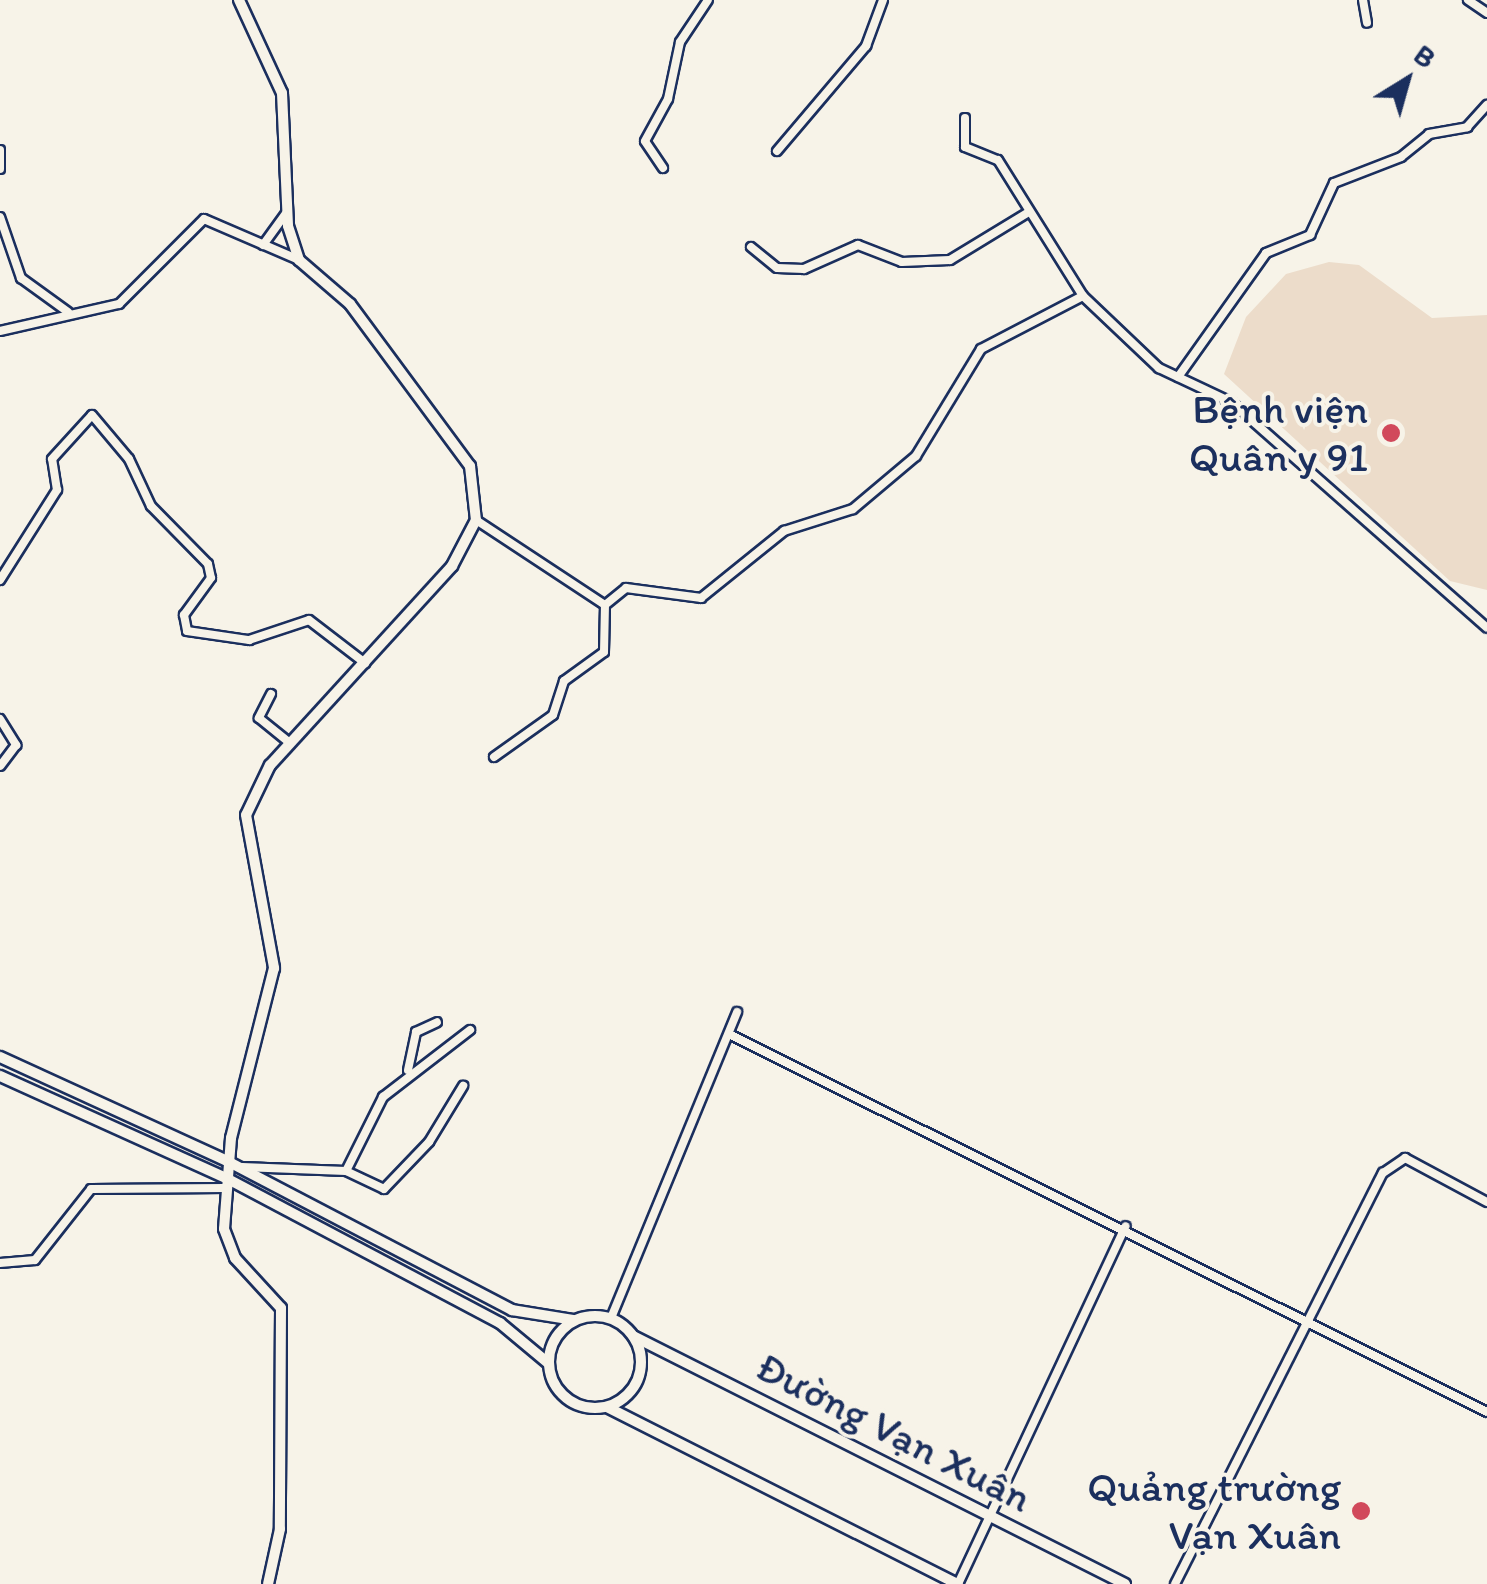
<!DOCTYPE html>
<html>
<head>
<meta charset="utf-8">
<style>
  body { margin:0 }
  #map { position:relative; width:1487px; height:1584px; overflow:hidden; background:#f7f3e8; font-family:Itim,sans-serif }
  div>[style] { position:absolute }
  .built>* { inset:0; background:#ecdcca }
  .roads { filter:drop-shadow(2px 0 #1b2f5e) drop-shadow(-2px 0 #1b2f5e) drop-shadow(0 2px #1b2f5e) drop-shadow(0 -2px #1b2f5e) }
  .street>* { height:8px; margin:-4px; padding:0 4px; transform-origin:4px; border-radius:4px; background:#f7f3e8 }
  .secondary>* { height:10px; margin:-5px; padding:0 5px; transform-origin:5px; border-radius:5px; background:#f7f3e8 }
  .secondary>.ring { margin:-5px; padding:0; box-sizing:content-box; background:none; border:10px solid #f7f3e8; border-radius:50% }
  .dots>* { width:28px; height:28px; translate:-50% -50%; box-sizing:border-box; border:5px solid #f7f3e8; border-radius:50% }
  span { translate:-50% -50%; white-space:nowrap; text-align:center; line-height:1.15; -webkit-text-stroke:8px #f7f3e8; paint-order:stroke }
  .poi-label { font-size:42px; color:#1b2f5e }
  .right { translate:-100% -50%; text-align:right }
  .street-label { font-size:42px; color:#1b2f5e }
  .north { position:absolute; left:1357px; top:30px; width:100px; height:100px; -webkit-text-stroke:8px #f7f3e8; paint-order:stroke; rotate:37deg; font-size:28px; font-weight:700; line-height:40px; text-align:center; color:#1b2f5e }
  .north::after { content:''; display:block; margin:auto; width:35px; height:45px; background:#1b2f5e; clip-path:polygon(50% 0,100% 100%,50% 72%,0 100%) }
</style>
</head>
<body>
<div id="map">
  <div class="built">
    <i style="clip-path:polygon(1329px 262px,1359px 265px,1432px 318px,1487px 315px,1487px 590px,1450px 581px,1224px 374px,1246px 317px,1286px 274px)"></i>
  </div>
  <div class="roads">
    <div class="street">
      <i style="left:1363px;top:0;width:23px;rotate:80deg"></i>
      <i style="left:1468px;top:0;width:23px;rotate:34deg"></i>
      <i style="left:965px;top:118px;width:29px;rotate:90deg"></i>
      <i style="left:965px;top:147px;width:35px;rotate:22deg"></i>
      <i style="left:998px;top:160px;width:160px;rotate:58deg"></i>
      <i style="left:0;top:150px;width:19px;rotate:90deg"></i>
      <i style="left:777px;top:151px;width:138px;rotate:-49.7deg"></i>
      <i style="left:866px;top:46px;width:49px;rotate:-69.7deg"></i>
      <i style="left:663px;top:168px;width:32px;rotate:-124deg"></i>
      <i style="left:645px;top:141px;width:48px;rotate:-61.3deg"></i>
      <i style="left:668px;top:99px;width:58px;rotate:-78.1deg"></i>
      <i style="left:680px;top:42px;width:50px;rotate:-56.3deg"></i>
      <i style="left:0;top:217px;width:65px;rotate:71deg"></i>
      <i style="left:21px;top:278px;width:58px;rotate:35.9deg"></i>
      <i style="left:263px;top:245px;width:39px;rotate:-54deg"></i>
      <i style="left:751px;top:247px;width:33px;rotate:39deg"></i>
      <i style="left:777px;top:268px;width:27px;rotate:2deg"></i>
      <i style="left:804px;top:269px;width:59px;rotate:-24deg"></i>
      <i style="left:858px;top:245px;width:47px;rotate:21.1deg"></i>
      <i style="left:902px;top:262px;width:48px;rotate:-2.4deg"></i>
      <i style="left:950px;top:260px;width:92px;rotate:-31.3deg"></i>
      <i style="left:0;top:331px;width:122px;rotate:-12.8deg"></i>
      <i style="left:119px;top:304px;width:120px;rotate:-45deg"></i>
      <i style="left:204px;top:219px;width:103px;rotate:23.3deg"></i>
      <i style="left:1178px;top:377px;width:152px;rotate:-54.6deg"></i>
      <i style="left:1266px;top:253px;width:48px;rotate:-22.2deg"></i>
      <i style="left:1310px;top:235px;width:57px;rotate:-65.2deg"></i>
      <i style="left:1334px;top:183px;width:72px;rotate:-21.2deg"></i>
      <i style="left:1401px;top:157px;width:36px;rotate:-39deg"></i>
      <i style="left:1429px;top:134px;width:39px;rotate:-10deg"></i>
      <i style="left:1467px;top:127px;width:30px;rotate:-48deg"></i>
      <i style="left:476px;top:520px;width:154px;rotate:33.4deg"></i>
      <i style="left:605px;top:605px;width:27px;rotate:-39deg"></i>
      <i style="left:626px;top:588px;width:76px;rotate:7.6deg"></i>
      <i style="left:701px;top:598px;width:107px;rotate:-38.9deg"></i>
      <i style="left:784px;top:531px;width:72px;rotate:-17.7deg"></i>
      <i style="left:853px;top:509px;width:82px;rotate:-40.1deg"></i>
      <i style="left:916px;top:456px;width:125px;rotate:-58.7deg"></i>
      <i style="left:981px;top:349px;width:115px;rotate:-27.5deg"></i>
      <i style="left:1083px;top:296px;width:105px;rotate:43.5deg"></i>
      <i style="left:1159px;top:368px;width:80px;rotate:25.3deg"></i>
      <i style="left:1231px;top:402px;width:341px;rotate:41.4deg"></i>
      <i style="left:0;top:580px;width:107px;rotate:-57.7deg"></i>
      <i style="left:57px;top:490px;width:31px;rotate:-99deg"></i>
      <i style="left:52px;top:459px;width:59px;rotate:-47.7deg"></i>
      <i style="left:92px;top:415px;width:57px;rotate:49.9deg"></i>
      <i style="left:129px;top:459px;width:52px;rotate:64.9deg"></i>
      <i style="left:151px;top:506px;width:81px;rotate:45.5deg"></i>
      <i style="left:208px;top:564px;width:14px;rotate:78deg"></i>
      <i style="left:211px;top:578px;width:46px;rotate:126.1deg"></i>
      <i style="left:184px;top:615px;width:16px;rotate:79deg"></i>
      <i style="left:187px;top:631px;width:63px;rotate:8.3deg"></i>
      <i style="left:249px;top:640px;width:63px;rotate:-18.4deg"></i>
      <i style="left:309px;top:620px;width:71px;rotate:37.5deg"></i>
      <i style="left:271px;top:694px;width:27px;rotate:117deg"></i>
      <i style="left:259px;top:718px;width:40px;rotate:39deg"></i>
      <i style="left:0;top:719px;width:31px;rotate:58deg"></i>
      <i style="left:16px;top:745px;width:26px;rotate:127deg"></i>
      <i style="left:494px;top:757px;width:72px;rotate:-35.4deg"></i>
      <i style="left:553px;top:715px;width:36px;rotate:-72deg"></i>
      <i style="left:564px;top:681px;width:49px;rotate:-35.9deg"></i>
      <i style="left:604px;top:652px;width:47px;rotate:-88.8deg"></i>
      <i style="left:729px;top:1034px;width:847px;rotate:26.5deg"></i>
      <i style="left:408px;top:1070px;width:39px;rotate:-78deg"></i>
      <i style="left:416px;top:1032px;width:23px;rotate:-25deg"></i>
      <i style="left:242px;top:1167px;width:104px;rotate:2.2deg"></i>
      <i style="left:346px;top:1171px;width:42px;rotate:25.3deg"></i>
      <i style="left:384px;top:1189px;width:65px;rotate:-46.2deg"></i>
      <i style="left:429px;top:1142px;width:66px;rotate:-58.7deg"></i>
      <i style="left:346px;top:1171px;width:83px;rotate:-63.4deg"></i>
      <i style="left:383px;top:1097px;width:110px;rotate:-37.6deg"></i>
      <i style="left:0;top:1263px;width:35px;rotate:-5deg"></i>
      <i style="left:35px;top:1260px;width:90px;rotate:-51.7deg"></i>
      <i style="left:91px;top:1189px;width:134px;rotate:-0.4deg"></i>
      <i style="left:611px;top:1318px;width:331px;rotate:-67.6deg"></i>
      <i style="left:958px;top:1584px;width:395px;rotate:-64.9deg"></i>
      <i style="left:1175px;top:1584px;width:461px;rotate:-63.2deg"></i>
      <i style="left:1383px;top:1173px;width:27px;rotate:-34deg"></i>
      <i style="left:1405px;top:1158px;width:93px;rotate:28.2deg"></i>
    </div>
    <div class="secondary">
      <i style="left:239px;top:0;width:102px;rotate:65.2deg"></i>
      <i style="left:282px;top:93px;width:133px;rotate:87.4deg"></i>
      <i style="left:288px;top:226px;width:36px;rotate:72deg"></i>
      <i style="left:299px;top:260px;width:67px;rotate:40.8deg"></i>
      <i style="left:350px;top:304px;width:202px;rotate:53.5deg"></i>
      <i style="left:470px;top:466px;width:54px;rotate:83.7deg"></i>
      <i style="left:476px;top:520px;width:52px;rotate:117.6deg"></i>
      <i style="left:452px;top:566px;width:270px;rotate:132.4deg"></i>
      <i style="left:270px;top:765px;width:55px;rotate:115.6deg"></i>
      <i style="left:246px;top:815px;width:156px;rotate:79.6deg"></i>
      <i style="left:274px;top:968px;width:175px;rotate:104.2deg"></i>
      <i style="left:231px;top:1138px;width:91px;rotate:94.4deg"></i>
      <i style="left:224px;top:1229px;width:31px;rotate:69deg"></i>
      <i style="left:235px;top:1258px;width:68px;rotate:47.4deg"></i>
      <i style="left:281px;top:1308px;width:221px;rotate:90.3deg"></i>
      <i style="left:280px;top:1529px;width:56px;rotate:102.3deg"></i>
      <i style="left:0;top:1057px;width:250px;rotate:24.6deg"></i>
      <i style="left:227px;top:1161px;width:322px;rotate:27.6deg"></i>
      <i style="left:512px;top:1310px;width:63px;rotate:9.2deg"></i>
      <i style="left:0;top:1076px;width:248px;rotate:24.3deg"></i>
      <i style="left:226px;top:1178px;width:310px;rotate:27.9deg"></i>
      <i style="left:500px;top:1323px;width:62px;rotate:39.8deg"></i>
      <i class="ring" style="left:549px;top:1316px;width:82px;height:82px"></i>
      <i style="left:633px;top:1336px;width:551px;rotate:26.75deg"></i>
      <i style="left:607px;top:1407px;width:393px;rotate:26.8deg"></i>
    </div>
  </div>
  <div class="dots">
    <i style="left:1391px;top:433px;background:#d1495b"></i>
    <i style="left:1361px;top:1511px;background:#d1495b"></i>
  </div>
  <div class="poi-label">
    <span class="right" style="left:1368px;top:433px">Bệnh viện<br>Quân y 91</span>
    <span class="right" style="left:1341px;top:1511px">Quảng trường<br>Vạn Xuân</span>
  </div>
  <div class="street-label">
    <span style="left:894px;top:1432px;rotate:27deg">Đường Vạn Xuân</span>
  </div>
  <div class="north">B</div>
</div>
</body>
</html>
